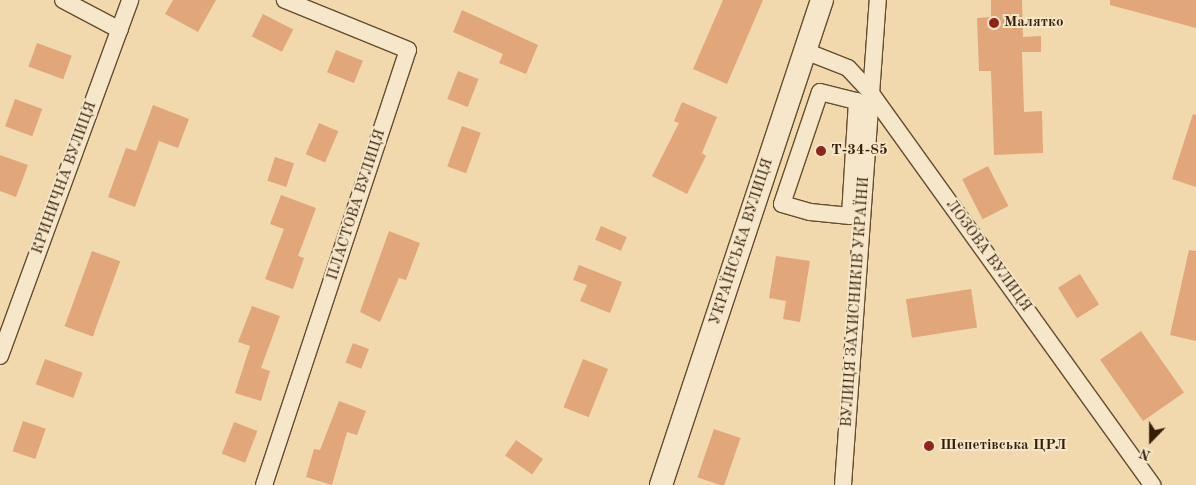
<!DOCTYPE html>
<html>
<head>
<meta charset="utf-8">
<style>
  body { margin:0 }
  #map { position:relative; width:1196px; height:485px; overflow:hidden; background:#f1d8ad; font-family:"Old Standard TT",serif }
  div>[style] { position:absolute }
  .building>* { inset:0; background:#e1a77b; transform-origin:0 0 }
  .roads { filter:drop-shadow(1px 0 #644d30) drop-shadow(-1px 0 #644d30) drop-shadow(0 1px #644d30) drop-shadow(0 -1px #644d30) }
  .street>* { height:16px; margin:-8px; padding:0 8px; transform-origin:8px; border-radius:8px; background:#f6e6ca }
  .secondary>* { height:22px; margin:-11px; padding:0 11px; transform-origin:11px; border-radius:11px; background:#f6e6ca }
  .dots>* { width:14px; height:14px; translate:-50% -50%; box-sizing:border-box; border:2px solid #f6e6ca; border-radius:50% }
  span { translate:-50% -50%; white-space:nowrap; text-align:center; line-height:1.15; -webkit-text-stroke:4px #f6e6ca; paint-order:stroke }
  .poi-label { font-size:15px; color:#351f06; font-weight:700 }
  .left { translate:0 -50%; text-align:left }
  .street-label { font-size:15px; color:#351f06 }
  .north { position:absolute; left:1126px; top:415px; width:50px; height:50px; -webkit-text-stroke:4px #f6e6ca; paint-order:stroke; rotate:202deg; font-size:14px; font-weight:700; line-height:20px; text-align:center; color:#351f06 }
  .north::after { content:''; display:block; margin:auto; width:18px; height:22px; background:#351f06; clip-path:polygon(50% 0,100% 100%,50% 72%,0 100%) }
</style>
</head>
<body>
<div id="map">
  <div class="building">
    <i style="clip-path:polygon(173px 0,216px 0,198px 32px,165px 14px)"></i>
    <i style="clip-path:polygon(723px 0,763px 0,727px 84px,693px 69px)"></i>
    <i style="clip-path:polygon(991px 0,1022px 0,1023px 37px,1041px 36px,1041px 52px,1022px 52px,1024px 112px,1042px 111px,1043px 153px,994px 155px,991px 71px,979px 71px,977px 18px,991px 17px)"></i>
    <i style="clip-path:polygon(1110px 0,1196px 0,1196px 28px,1110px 5px)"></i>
    <i style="clip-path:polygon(462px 10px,538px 45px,526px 74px,499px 63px,503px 54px,453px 32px)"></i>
    <i style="left:263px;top:14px;width:34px;height:25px;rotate:27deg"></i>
    <i style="left:37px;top:43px;width:37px;height:25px;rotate:20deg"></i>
    <i style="left:336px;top:50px;width:29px;height:24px;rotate:22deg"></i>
    <i style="left:458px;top:71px;width:22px;height:30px;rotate:21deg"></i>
    <i style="left:15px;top:99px;width:29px;height:29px;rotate:20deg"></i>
    <i style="clip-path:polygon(682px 102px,717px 117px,702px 153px,706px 156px,687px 194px,652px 176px,679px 123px,674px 121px)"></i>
    <i style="clip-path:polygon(153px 105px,189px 119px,178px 148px,159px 141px,135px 207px,108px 197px,126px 148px,136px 151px)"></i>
    <i style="clip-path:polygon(1193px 114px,1196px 115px,1196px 187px,1172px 179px)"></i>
    <i style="left:319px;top:123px;width:21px;height:34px;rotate:23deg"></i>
    <i style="left:462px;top:126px;width:20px;height:43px;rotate:20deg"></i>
    <i style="clip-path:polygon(0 155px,28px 165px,16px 197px,0 191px)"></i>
    <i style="left:275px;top:157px;width:20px;height:25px;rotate:18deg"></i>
    <i style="left:988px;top:166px;width:45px;height:29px;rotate:63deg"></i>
    <i style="clip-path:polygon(281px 195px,316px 208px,298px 256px,304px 258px,293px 289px,265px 279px,284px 229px,270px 224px)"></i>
    <i style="left:601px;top:226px;width:28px;height:15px;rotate:23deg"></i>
    <i style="clip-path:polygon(389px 231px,420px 243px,406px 280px,399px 278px,380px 322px,360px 312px)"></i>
    <i style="clip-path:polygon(1189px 250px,1196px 251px,1196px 341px,1170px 335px)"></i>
    <i style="left:92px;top:251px;width:30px;height:80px;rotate:20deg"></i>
    <i style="clip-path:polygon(776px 256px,810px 261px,800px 322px,783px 319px,786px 301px,769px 298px)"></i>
    <i style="clip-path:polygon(579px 265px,622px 282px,610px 313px,580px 301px,587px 285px,573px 280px)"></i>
    <i style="left:1080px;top:274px;width:36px;height:26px;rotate:58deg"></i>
    <i style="left:971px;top:289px;width:39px;height:66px;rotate:81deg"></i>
    <i style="clip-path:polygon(252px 306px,280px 316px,261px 368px,270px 371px,261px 401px,235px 393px,250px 346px,238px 342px)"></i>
    <i style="left:1141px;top:331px;width:75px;height:50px;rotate:55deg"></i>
    <i style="left:353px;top:343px;width:17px;height:21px;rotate:21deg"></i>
    <i style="left:45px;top:359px;width:40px;height:27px;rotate:20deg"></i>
    <i style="left:583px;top:359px;width:27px;height:52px;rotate:22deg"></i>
    <i style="clip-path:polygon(339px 401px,366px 411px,357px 435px,347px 432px,332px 485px,306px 477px,314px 449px,320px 450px)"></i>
    <i style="left:23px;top:421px;width:24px;height:32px;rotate:19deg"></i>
    <i style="left:234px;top:422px;width:25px;height:34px;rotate:21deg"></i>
    <i style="left:714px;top:429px;width:28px;height:51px;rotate:19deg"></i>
    <i style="left:516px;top:440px;width:33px;height:19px;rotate:35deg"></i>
  </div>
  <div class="roads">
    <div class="street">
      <i style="left:63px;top:0;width:64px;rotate:27.8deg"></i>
      <i style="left:805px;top:51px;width:46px;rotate:21.6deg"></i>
      <i style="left:848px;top:68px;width:33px;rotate:47deg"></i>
      <i style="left:870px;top:92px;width:484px;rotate:54.3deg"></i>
      <i style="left:820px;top:92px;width:38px;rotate:14deg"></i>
      <i style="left:857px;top:101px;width:115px;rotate:93.5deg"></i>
      <i style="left:850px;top:216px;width:40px;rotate:-174.3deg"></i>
      <i style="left:810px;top:212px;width:29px;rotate:-164deg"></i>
      <i style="left:782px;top:204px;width:118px;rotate:-71.3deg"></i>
      <i style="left:0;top:356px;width:379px;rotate:-69.9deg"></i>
      <i style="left:264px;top:485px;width:458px;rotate:-71.7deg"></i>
      <i style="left:408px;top:50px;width:133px;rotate:-157.9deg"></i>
      <i style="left:843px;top:485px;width:486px;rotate:-85.9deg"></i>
    </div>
    <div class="secondary">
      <i style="left:661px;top:485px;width:511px;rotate:-71.64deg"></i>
    </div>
  </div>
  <div class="dots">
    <i style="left:994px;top:23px;background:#8f2418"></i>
    <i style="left:821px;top:151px;background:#8f2418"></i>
    <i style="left:929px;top:446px;background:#8f2418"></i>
  </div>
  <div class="poi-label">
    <span class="left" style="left:1004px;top:23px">Малятко</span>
    <span class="left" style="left:831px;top:151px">Т-34-85</span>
    <span class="left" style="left:940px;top:446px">Шепетівська ЦРЛ</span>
  </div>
  <div class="street-label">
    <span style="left:65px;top:178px;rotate:-70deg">КРИНИЧНА ВУЛИЦЯ</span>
    <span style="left:357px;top:205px;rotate:-72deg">ПЛАСТОВА ВУЛИЦЯ</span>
    <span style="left:742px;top:242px;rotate:-72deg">УКРАЇНСЬКА ВУЛИЦЯ</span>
    <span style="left:988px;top:256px;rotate:54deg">ЛОЗОВА ВУЛИЦЯ</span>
    <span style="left:856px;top:302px;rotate:-86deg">ВУЛИЦЯ ЗАХИСНИКІВ УКРАЇНИ</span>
  </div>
  <div class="north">N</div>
</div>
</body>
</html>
